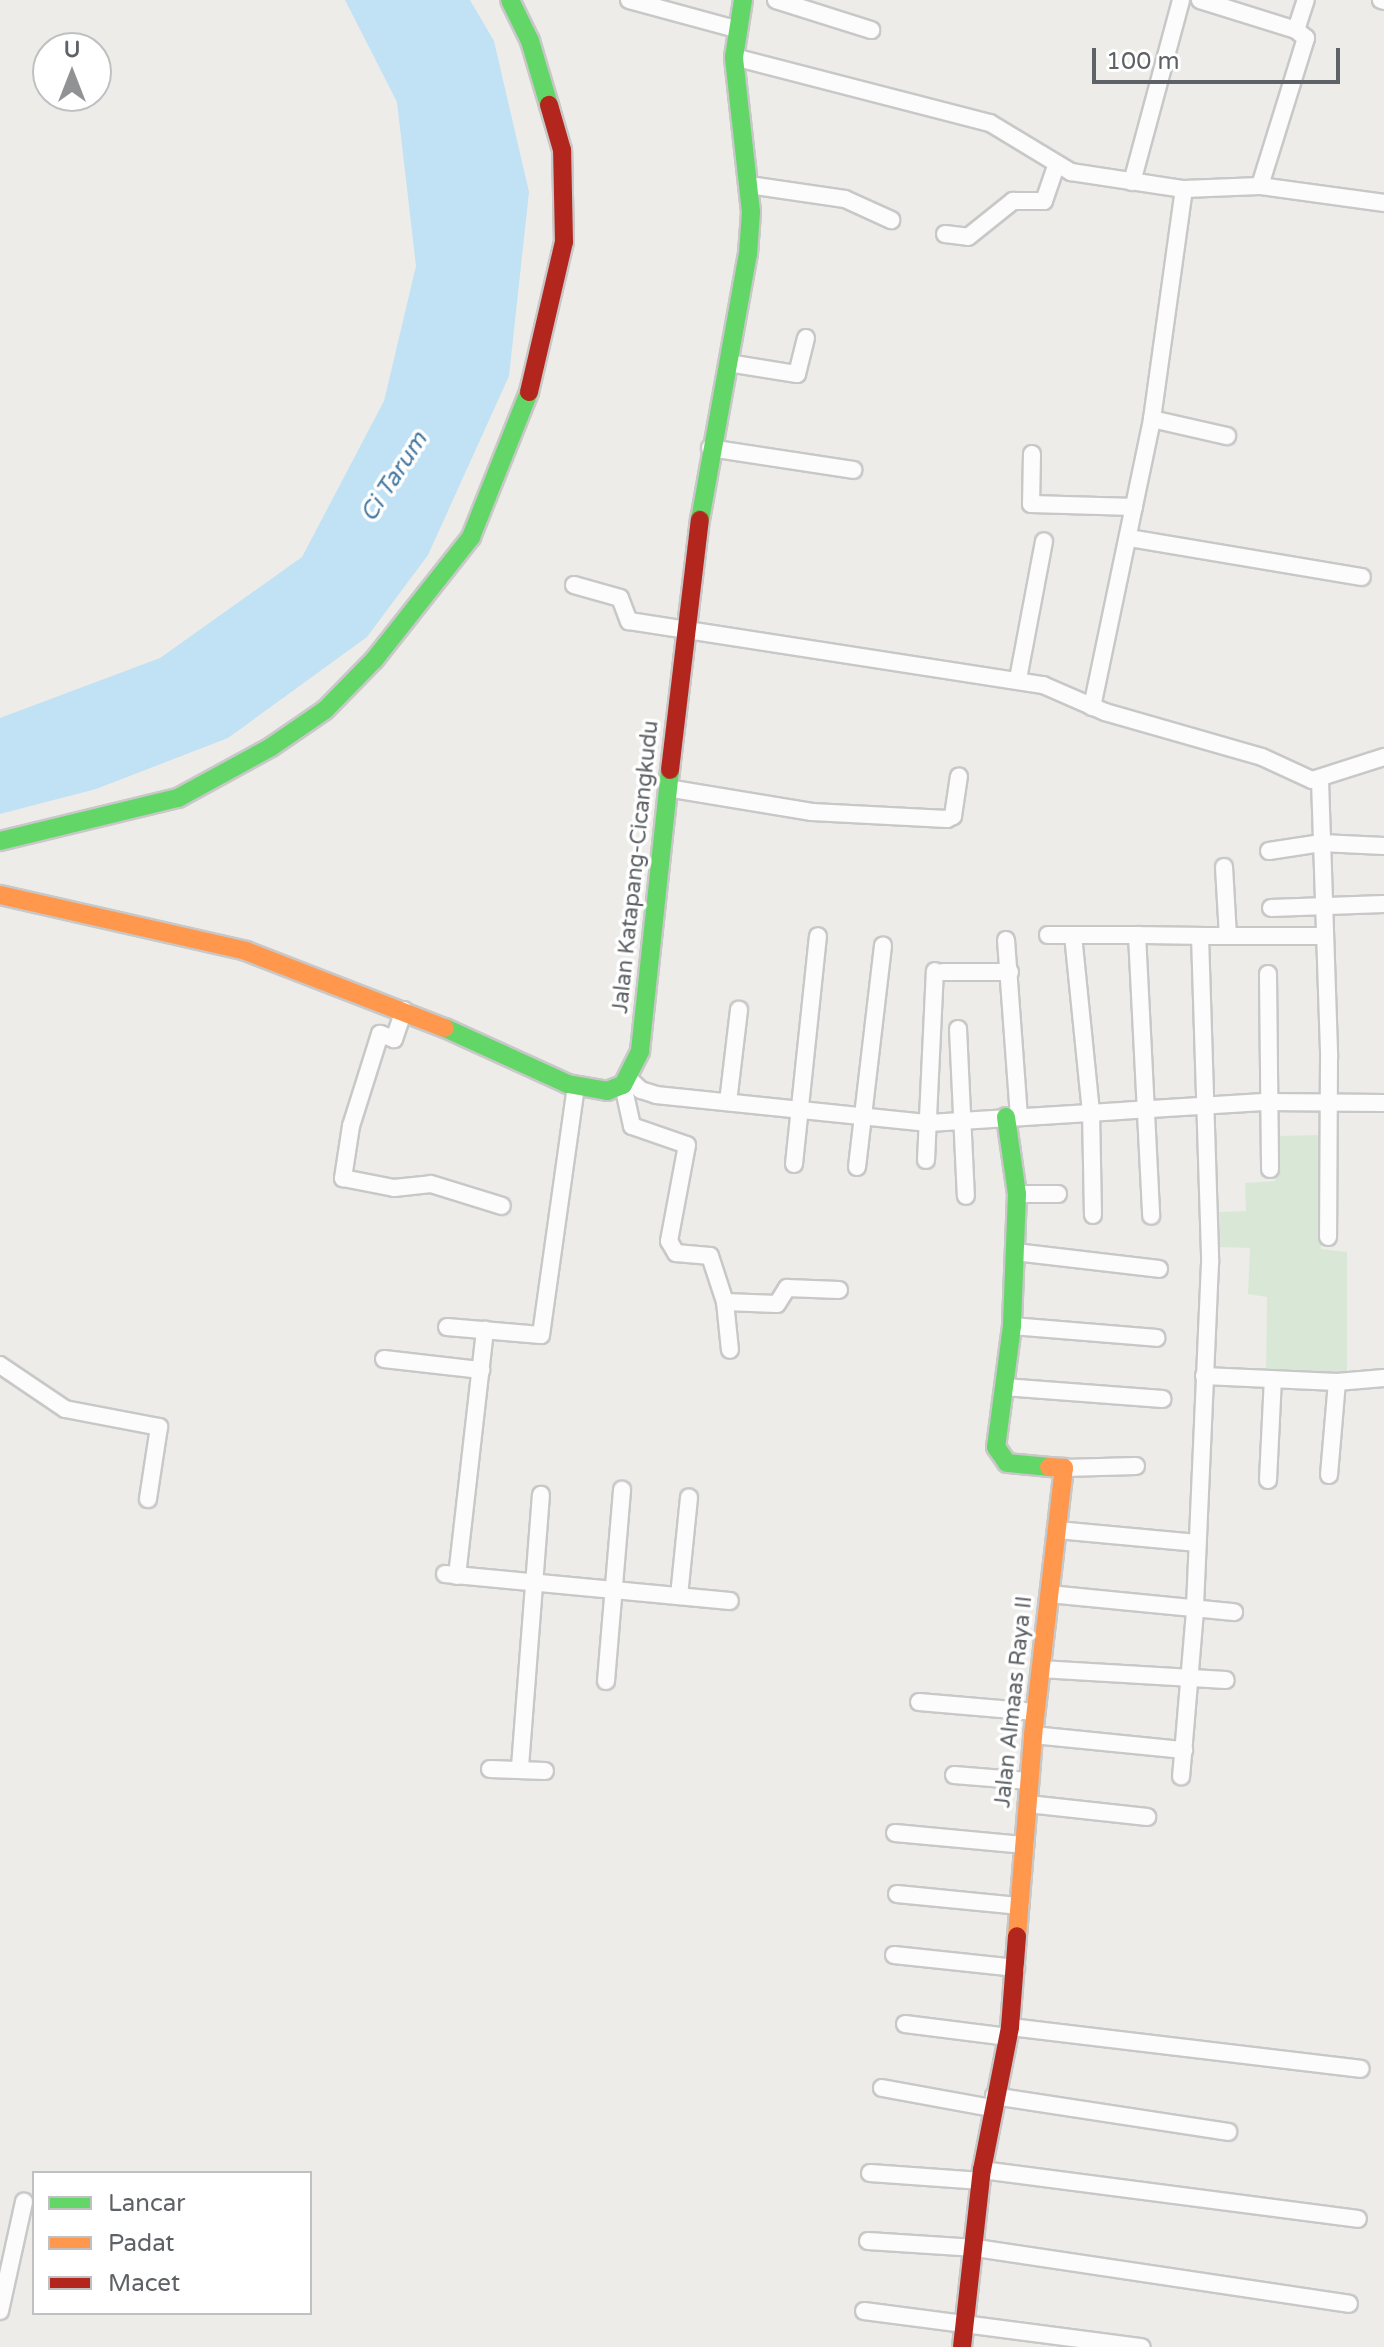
<!DOCTYPE html>
<html>
<head>
<meta charset="utf-8">
<style>
  body { margin:0 }
  #map { position:relative; width:1384px; height:2347px; overflow:hidden; background:#edece9; font-family:"Varela Round",sans-serif }
  div>[style] { position:absolute }
  .green>* { inset:0; background:#d9e8d6 }
  .water>* { inset:0; background:#c0e2f4 }
  .roads { filter:drop-shadow(2px 0 #c8c8c8) drop-shadow(-2px 0 #c8c8c8) drop-shadow(0 2px #c8c8c8) drop-shadow(0 -2px #c8c8c8) }
  .street>* { height:16px; margin:-8px; padding:0 8px; transform-origin:8px; border-radius:8px; background:#fcfcfc }
  .fast>* { height:18px; margin:-9px; padding:0 9px; transform-origin:9px; border-radius:9px; background:#63d668 }
  .slow>* { height:18px; margin:-9px; padding:0 9px; transform-origin:9px; border-radius:9px; background:#ff974d }
  .jam>* { height:18px; margin:-9px; padding:0 9px; transform-origin:9px; border-radius:9px; background:#b3261e }
  span { translate:-50% -50%; white-space:nowrap; text-align:center; line-height:1.15; -webkit-text-stroke:7px #fff; paint-order:stroke }
  .street-label { font-size:22px; color:#5e6266 }
  .water-label { font-size:24px; color:#477aa2; font-style:italic }
  .legend { position:absolute; left:32px; top:2171px; width:280px; height:144px; box-sizing:border-box; background:#fff; border:2px solid #bfc0c2; margin:0; padding:10px 14px; list-style:none; font-size:24px; color:#5e6266 }
  .legend li { display:flex; align-items:center; gap:16px; height:40px }
  .legend b { width:40px; border:2px solid #bfc0c2 }
  .north { position:absolute; left:32px; top:32px; width:80px; height:80px; box-sizing:border-box; background:#fff; border:2px solid #bfc0c2; border-radius:50%; rotate:0deg; font-size:22px; font-weight:700; line-height:32px; text-align:center; color:#5e6266 }
  .north::after { content:''; display:block; margin:auto; width:28px; height:36px; background:#909294; clip-path:polygon(50% 0,100% 100%,50% 72%,0 100%) }
  .scale { position:absolute; left:1092px; top:48px; width:248px; height:36px; box-sizing:border-box; border:4px solid #5e6266; border-top:0; padding-left:10px; font-size:24px; line-height:28px; white-space:nowrap; color:#5e6266; -webkit-text-stroke:6px #fff; paint-order:stroke }
</style>
</head>
<body>
<div id="map">
  <div class="green">
    <i style="clip-path:polygon(1321px 1135px,1321px 1249px,1347px 1252px,1347px 1373px,1266px 1373px,1267px 1297px,1248px 1294px,1250px 1248px,1218px 1247px,1219px 1212px,1246px 1211px,1245px 1183px,1275px 1181px,1273px 1136px)"></i>
  </div>
  <div class="water">
    <i style="clip-path:polygon(345px 0,470px 0,494px 41px,529px 192px,509px 376px,428px 555px,367px 637px,228px 738px,96px 789px,0 814px,0 718px,160px 658px,302px 557px,384px 401px,416px 266px,397px 102px)"></i>
  </div>
  <div class="roads">
    <div class="street">
      <i style="left:629px;top:0;width:111px;rotate:15.2deg"></i>
      <i style="left:776px;top:0;width:100px;rotate:17.5deg"></i>
      <i style="left:1200px;top:0;width:101px;rotate:17.4deg"></i>
      <i style="left:1296px;top:30px;width:13px;rotate:39deg"></i>
      <i style="left:1306px;top:38px;width:155px;rotate:107.3deg"></i>
      <i style="left:1260px;top:186px;width:125px;rotate:7.8deg"></i>
      <i style="left:1381px;top:0;width:3px;rotate:18deg"></i>
      <i style="left:1296px;top:30px;width:32px;rotate:-72deg"></i>
      <i style="left:734px;top:57px;width:264px;rotate:14.5deg"></i>
      <i style="left:990px;top:123px;width:95px;rotate:31.2deg"></i>
      <i style="left:1071px;top:172px;width:114px;rotate:8.6deg"></i>
      <i style="left:1184px;top:189px;width:76px;rotate:-2.3deg"></i>
      <i style="left:1132px;top:182px;width:188px;rotate:-74.9deg"></i>
      <i style="left:749px;top:185px;width:97px;rotate:8.3deg"></i>
      <i style="left:845px;top:199px;width:51px;rotate:24.5deg"></i>
      <i style="left:945px;top:234px;width:23px;rotate:7deg"></i>
      <i style="left:968px;top:237px;width:58px;rotate:-38.7deg"></i>
      <i style="left:1013px;top:201px;width:31px"></i>
      <i style="left:1044px;top:201px;width:37px;rotate:-71deg"></i>
      <i style="left:728px;top:363px;width:70px;rotate:9.1deg"></i>
      <i style="left:797px;top:374px;width:37px;rotate:-76deg"></i>
      <i style="left:1152px;top:419px;width:77px;rotate:12.8deg"></i>
      <i style="left:710px;top:448px;width:145px;rotate:8.7deg"></i>
      <i style="left:1032px;top:454px;width:50px;rotate:91.1deg"></i>
      <i style="left:1031px;top:504px;width:103px;rotate:1.7deg"></i>
      <i style="left:1129px;top:538px;width:236px;rotate:9.5deg"></i>
      <i style="left:574px;top:585px;width:48px;rotate:15.8deg"></i>
      <i style="left:620px;top:598px;width:25px;rotate:69deg"></i>
      <i style="left:629px;top:621px;width:419px;rotate:8.8deg"></i>
      <i style="left:1043px;top:685px;width:68px;rotate:23.5deg"></i>
      <i style="left:1105px;top:712px;width:163px;rotate:16deg"></i>
      <i style="left:1262px;top:757px;width:55px;rotate:24.7deg"></i>
      <i style="left:1312px;top:780px;width:76px;rotate:-17.7deg"></i>
      <i style="left:1018px;top:679px;width:140px;rotate:-79.3deg"></i>
      <i style="left:1092px;top:707px;width:294px;rotate:-78.2deg"></i>
      <i style="left:1152px;top:419px;width:232px;rotate:-82.1deg"></i>
      <i style="left:1320px;top:780px;width:278px;rotate:88.1deg"></i>
      <i style="left:1329px;top:1058px;width:179px;rotate:90.3deg"></i>
      <i style="left:667px;top:788px;width:147px;rotate:9.4deg"></i>
      <i style="left:812px;top:812px;width:135px;rotate:3deg"></i>
      <i style="left:947px;top:819px;width:7px;rotate:-27deg"></i>
      <i style="left:953px;top:816px;width:40px;rotate:-81.5deg"></i>
      <i style="left:1269px;top:851px;width:53px;rotate:-8.7deg"></i>
      <i style="left:1321px;top:843px;width:63px;rotate:2.7deg"></i>
      <i style="left:1224px;top:867px;width:69px;rotate:86.7deg"></i>
      <i style="left:1271px;top:908px;width:113px;rotate:-2deg"></i>
      <i style="left:1048px;top:935px;width:25px"></i>
      <i style="left:1073px;top:935px;width:177px;rotate:84.2deg"></i>
      <i style="left:1091px;top:1111px;width:104px;rotate:88.9deg"></i>
      <i style="left:1073px;top:935px;width:64px"></i>
      <i style="left:1137px;top:935px;width:281px;rotate:87.1deg"></i>
      <i style="left:1137px;top:935px;width:63px;rotate:0.9deg"></i>
      <i style="left:1200px;top:936px;width:327px;rotate:88.2deg"></i>
      <i style="left:1210px;top:1263px;width:348px;rotate:92.5deg"></i>
      <i style="left:1195px;top:1611px;width:166px;rotate:94.8deg"></i>
      <i style="left:1200px;top:936px;width:124px"></i>
      <i style="left:1006px;top:940px;width:176px;rotate:85.8deg"></i>
      <i style="left:943px;top:972px;width:67px"></i>
      <i style="left:1268px;top:974px;width:195px;rotate:89.4deg"></i>
      <i style="left:404px;top:1010px;width:31px;rotate:109deg"></i>
      <i style="left:394px;top:1039px;width:15px;rotate:-160deg"></i>
      <i style="left:380px;top:1034px;width:96px;rotate:107.5deg"></i>
      <i style="left:351px;top:1126px;width:53px;rotate:98.7deg"></i>
      <i style="left:343px;top:1178px;width:52px;rotate:11.1deg"></i>
      <i style="left:394px;top:1188px;width:37px;rotate:-6deg"></i>
      <i style="left:431px;top:1184px;width:74px;rotate:17.2deg"></i>
      <i style="left:958px;top:1029px;width:167px;rotate:87.3deg"></i>
      <i style="left:628px;top:1078px;width:18px;rotate:43deg"></i>
      <i style="left:641px;top:1090px;width:16px;rotate:18deg"></i>
      <i style="left:656px;top:1095px;width:274px;rotate:5.9deg"></i>
      <i style="left:929px;top:1123px;width:339px;rotate:-3.6deg"></i>
      <i style="left:1267px;top:1102px;width:117px;rotate:0.5deg"></i>
      <i style="left:623px;top:1085px;width:42px;rotate:77.6deg"></i>
      <i style="left:632px;top:1126px;width:58px;rotate:19.1deg"></i>
      <i style="left:687px;top:1145px;width:98px;rotate:100.6deg"></i>
      <i style="left:669px;top:1241px;width:14px;rotate:60deg"></i>
      <i style="left:676px;top:1253px;width:34px;rotate:5deg"></i>
      <i style="left:710px;top:1256px;width:48px;rotate:71.9deg"></i>
      <i style="left:725px;top:1302px;width:48px;rotate:84.1deg"></i>
      <i style="left:728px;top:1102px;width:93px;rotate:-83.2deg"></i>
      <i style="left:926px;top:1160px;width:189px;rotate:-87.3deg"></i>
      <i style="left:794px;top:1164px;width:229px;rotate:-84deg"></i>
      <i style="left:857px;top:1167px;width:223px;rotate:-83.3deg"></i>
      <i style="left:1017px;top:1194px;width:41px"></i>
      <i style="left:1015px;top:1252px;width:145px;rotate:6.7deg"></i>
      <i style="left:725px;top:1302px;width:52px;rotate:2.2deg"></i>
      <i style="left:777px;top:1304px;width:19px;rotate:-58deg"></i>
      <i style="left:787px;top:1288px;width:52px;rotate:2.2deg"></i>
      <i style="left:1012px;top:1326px;width:145px;rotate:4.7deg"></i>
      <i style="left:447px;top:1327px;width:94px;rotate:4.9deg"></i>
      <i style="left:541px;top:1335px;width:251px;rotate:-82deg"></i>
      <i style="left:384px;top:1359px;width:98px;rotate:6.5deg"></i>
      <i style="left:0;top:1365px;width:78px;rotate:34.1deg"></i>
      <i style="left:65px;top:1409px;width:96px;rotate:10.8deg"></i>
      <i style="left:159px;top:1427px;width:73px;rotate:98.7deg"></i>
      <i style="left:1204px;top:1376px;width:133px;rotate:2.6deg"></i>
      <i style="left:1337px;top:1382px;width:47px;rotate:-4.9deg"></i>
      <i style="left:1004px;top:1387px;width:159px;rotate:4.3deg"></i>
      <i style="left:1064px;top:1468px;width:72px;rotate:-1.6deg"></i>
      <i style="left:1329px;top:1475px;width:93px;rotate:-85.1deg"></i>
      <i style="left:1268px;top:1480px;width:101px;rotate:-87.2deg"></i>
      <i style="left:1057px;top:1530px;width:141px;rotate:5.3deg"></i>
      <i style="left:445px;top:1574px;width:286px;rotate:5.4deg"></i>
      <i style="left:457px;top:1576px;width:248px;rotate:-83.5deg"></i>
      <i style="left:1049px;top:1594px;width:186px;rotate:5.6deg"></i>
      <i style="left:679px;top:1596px;width:99px;rotate:-84.2deg"></i>
      <i style="left:1040px;top:1669px;width:186px;rotate:3.4deg"></i>
      <i style="left:606px;top:1681px;width:192px;rotate:-85.2deg"></i>
      <i style="left:919px;top:1702px;width:117px;rotate:4.9deg"></i>
      <i style="left:1033px;top:1735px;width:152px;rotate:5.7deg"></i>
      <i style="left:520px;top:1767px;width:273px;rotate:-85.6deg"></i>
      <i style="left:490px;top:1769px;width:55px;rotate:2.1deg"></i>
      <i style="left:954px;top:1775px;width:75px;rotate:4.6deg"></i>
      <i style="left:1028px;top:1804px;width:120px;rotate:6.2deg"></i>
      <i style="left:895px;top:1833px;width:131px;rotate:5.3deg"></i>
      <i style="left:897px;top:1894px;width:124px;rotate:5.6deg"></i>
      <i style="left:894px;top:1955px;width:123px;rotate:6.1deg"></i>
      <i style="left:905px;top:2024px;width:104px;rotate:7.2deg"></i>
      <i style="left:1010px;top:2027px;width:353px;rotate:6.8deg"></i>
      <i style="left:882px;top:2088px;width:112px;rotate:10.3deg"></i>
      <i style="left:994px;top:2096px;width:237px;rotate:8.7deg"></i>
      <i style="left:982px;top:2170px;width:379px;rotate:7.4deg"></i>
      <i style="left:870px;top:2173px;width:112px;rotate:4.1deg"></i>
      <i style="left:868px;top:2241px;width:108px;rotate:3.7deg"></i>
      <i style="left:976px;top:2248px;width:377px;rotate:8.5deg"></i>
      <i style="left:0;top:2311px;width:112px;rotate:-77.6deg"></i>
      <i style="left:864px;top:2311px;width:280px;rotate:7.4deg"></i>
    </div>
    <div class="fast">
      <i style="left:510px;top:0;width:46px;rotate:64deg"></i>
      <i style="left:530px;top:41px;width:67px;rotate:73.5deg"></i>
      <i style="left:700px;top:520px;width:270px;rotate:-79.8deg"></i>
      <i style="left:748px;top:254px;width:42px;rotate:-85.9deg"></i>
      <i style="left:751px;top:212px;width:156px;rotate:-96.3deg"></i>
      <i style="left:734px;top:57px;width:58px;rotate:-81deg"></i>
      <i style="left:0;top:841px;width:183px;rotate:-13.6deg"></i>
      <i style="left:178px;top:798px;width:106px;rotate:-28.7deg"></i>
      <i style="left:271px;top:747px;width:65px;rotate:-34.4deg"></i>
      <i style="left:325px;top:710px;width:70px;rotate:-45.6deg"></i>
      <i style="left:374px;top:660px;width:157px;rotate:-51.7deg"></i>
      <i style="left:471px;top:537px;width:156px;rotate:-68.2deg"></i>
      <i style="left:445px;top:1028px;width:135px;rotate:24.5deg"></i>
      <i style="left:568px;top:1084px;width:40px;rotate:10deg"></i>
      <i style="left:607px;top:1091px;width:17px;rotate:-21deg"></i>
      <i style="left:623px;top:1085px;width:38px;rotate:-63deg"></i>
      <i style="left:640px;top:1051px;width:283px;rotate:-83.9deg"></i>
      <i style="left:1006px;top:1117px;width:78px;rotate:81.9deg"></i>
      <i style="left:1017px;top:1194px;width:132px;rotate:92.2deg"></i>
      <i style="left:1012px;top:1326px;width:122px;rotate:97.5deg"></i>
      <i style="left:996px;top:1447px;width:19px;rotate:55deg"></i>
      <i style="left:1007px;top:1463px;width:42px;rotate:5.4deg"></i>
    </div>
    <div class="slow">
      <i style="left:0;top:895px;width:252px;rotate:12.8deg"></i>
      <i style="left:246px;top:951px;width:213px;rotate:21.2deg"></i>
      <i style="left:1017px;top:1936px;width:202px;rotate:-85.4deg"></i>
      <i style="left:1033px;top:1735px;width:269px;rotate:-83.4deg"></i>
      <i style="left:1064px;top:1468px;width:15px;rotate:-176deg"></i>
    </div>
    <div class="jam">
      <i style="left:529px;top:392px;width:154px;rotate:-76.9deg"></i>
      <i style="left:564px;top:242px;width:92px;rotate:-91.2deg"></i>
      <i style="left:562px;top:150px;width:47px;rotate:-106.1deg"></i>
      <i style="left:670px;top:770px;width:252px;rotate:-83.2deg"></i>
      <i style="left:962px;top:2347px;width:178px;rotate:-83.6deg"></i>
      <i style="left:982px;top:2170px;width:146px;rotate:-78.9deg"></i>
      <i style="left:1010px;top:2027px;width:91px;rotate:-85.6deg"></i>
    </div>
  </div>
  <div class="street-label">
    <span style="left:636px;top:867px;rotate:-84deg">Jalan Katapang-Cicangkudu</span>
    <span style="left:1014px;top:1702px;rotate:-84deg">Jalan Almaas Raya II</span>
  </div>
  <div class="water-label">
    <span style="left:394px;top:477px;rotate:-57deg">Ci Tarum</span>
  </div>
  <ul class="legend">
  <li><b style="height:10px;background:#63d668"></b>Lancar</li>
  <li><b style="height:10px;background:#ff974d"></b>Padat</li>
  <li><b style="height:10px;background:#b3261e"></b>Macet</li>
  </ul>
  <div class="north">U</div>
  <div class="scale">100 m</div>
</div>
</body>
</html>
